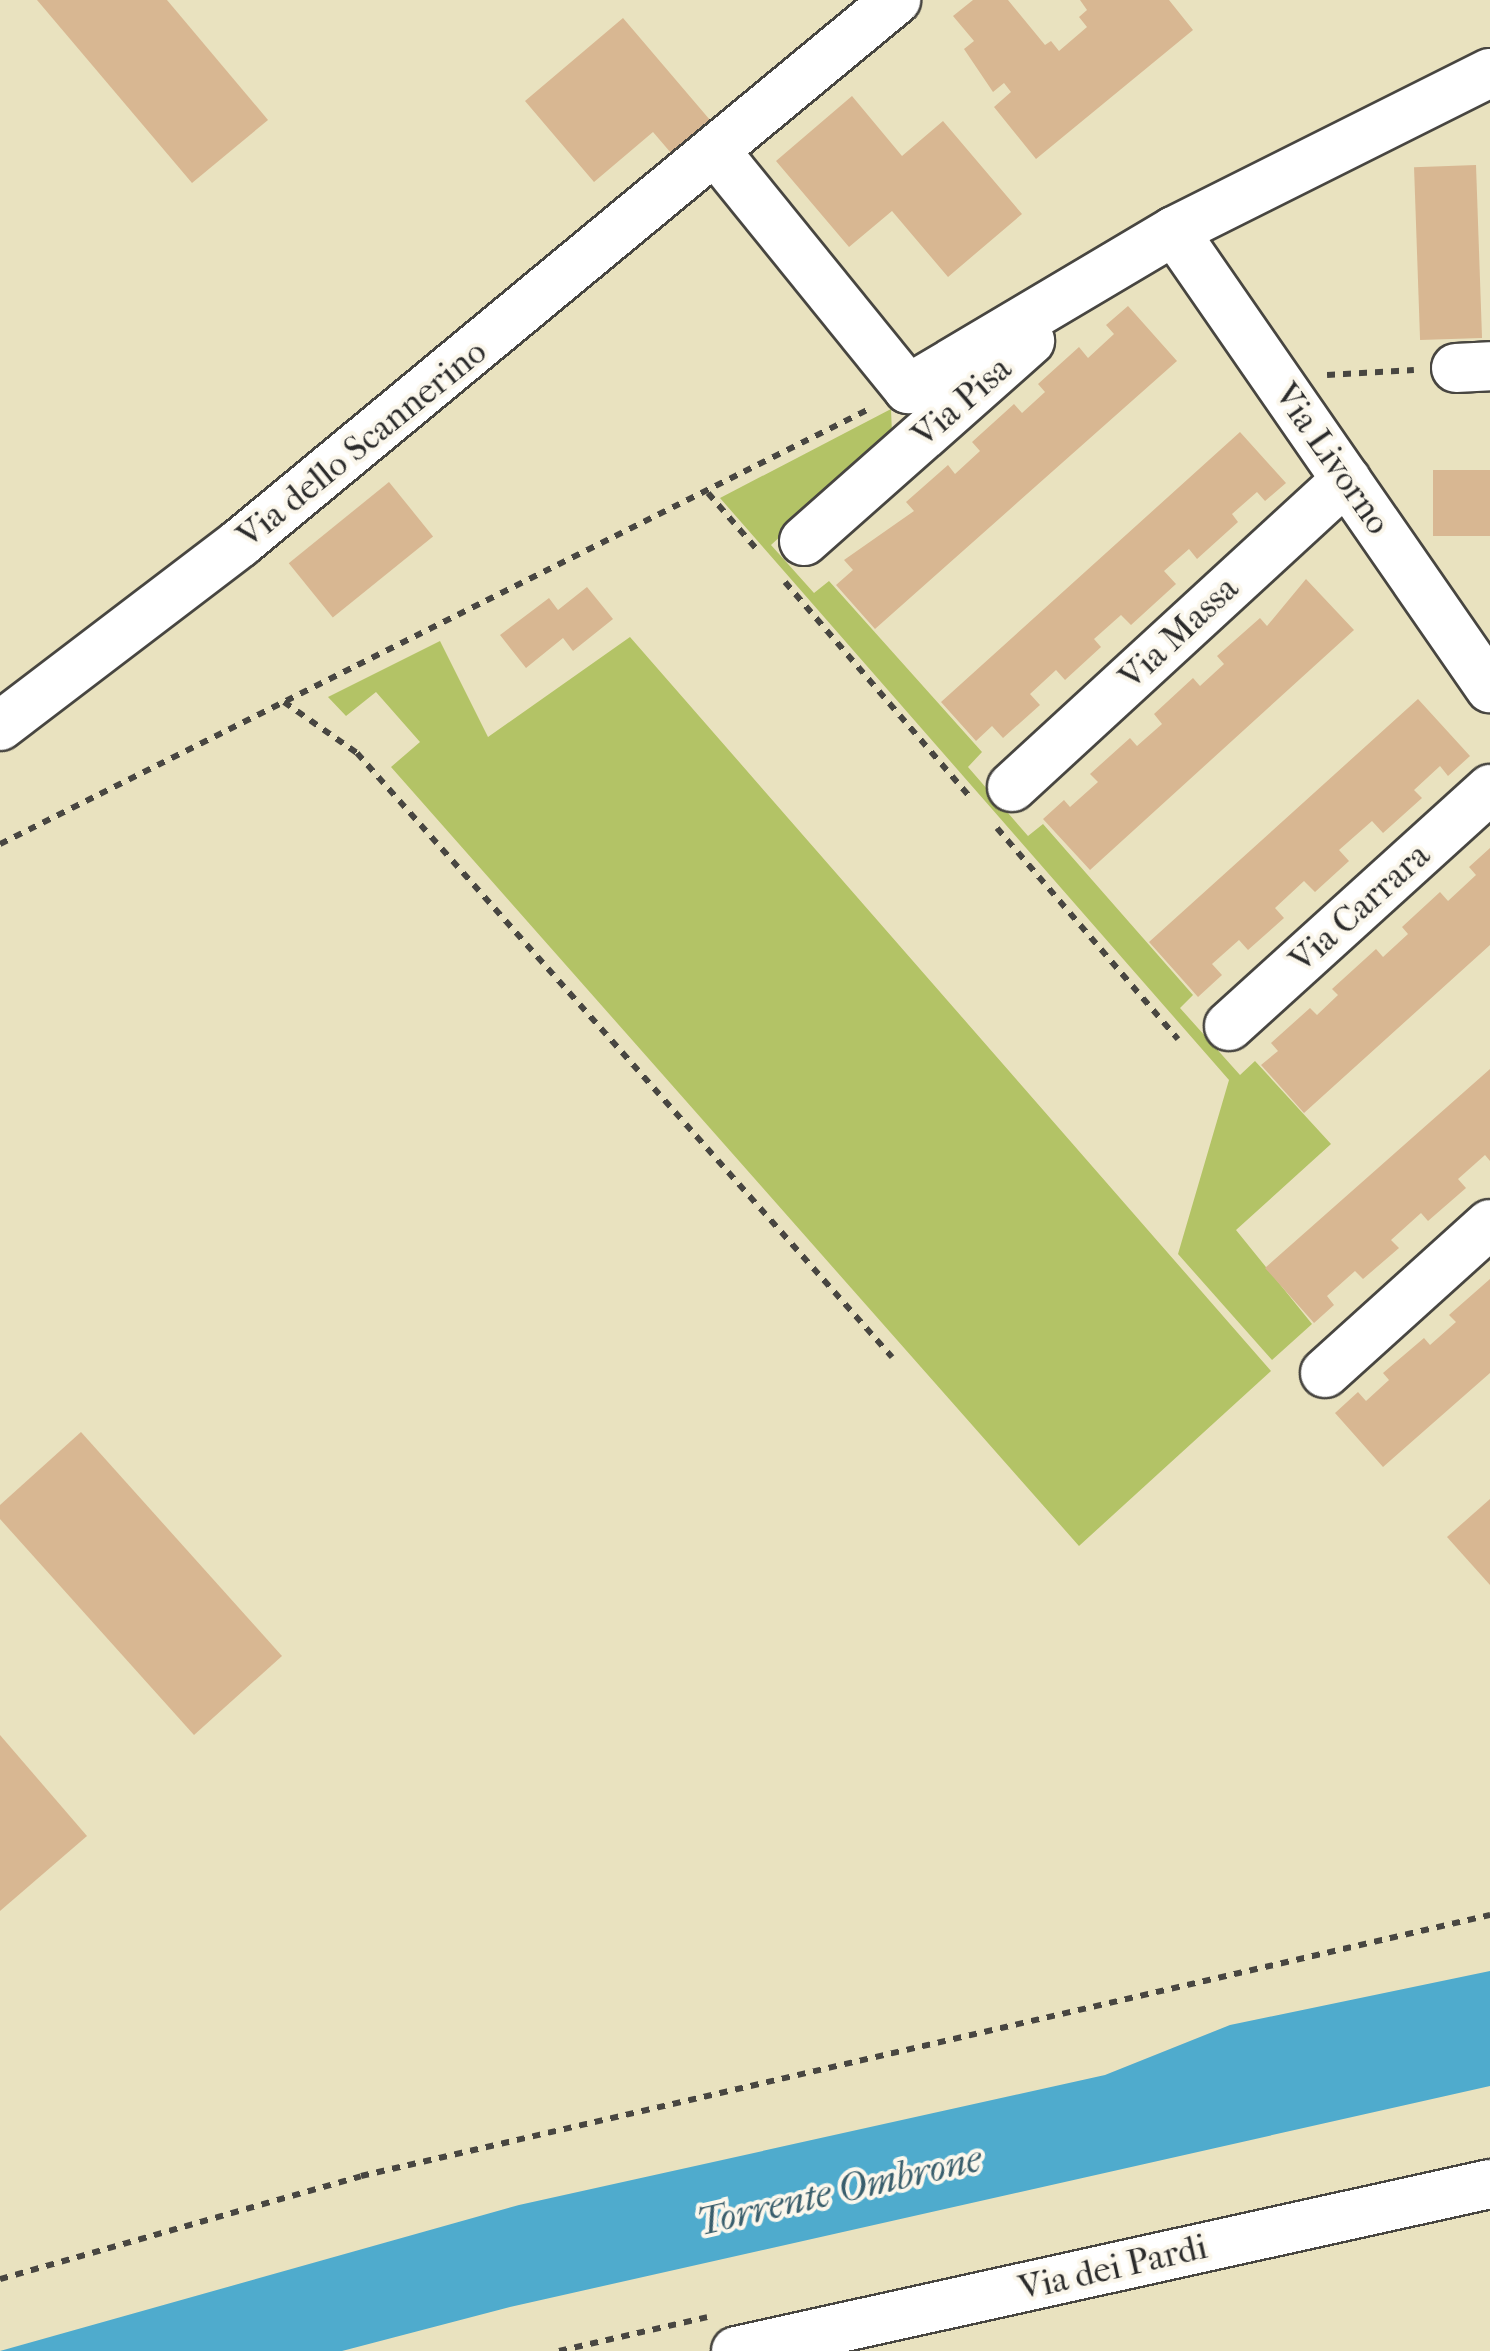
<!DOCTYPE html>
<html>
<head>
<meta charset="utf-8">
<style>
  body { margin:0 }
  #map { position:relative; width:1490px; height:2351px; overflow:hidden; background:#e9e2bf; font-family:"IM FELL French Canon",serif }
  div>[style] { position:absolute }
  .green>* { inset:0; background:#b3c366 }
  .water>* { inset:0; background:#4fabcd }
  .building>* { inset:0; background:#d8b792; transform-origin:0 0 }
  .path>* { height:6px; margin-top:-3px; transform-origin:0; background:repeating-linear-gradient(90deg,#484641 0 8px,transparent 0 16px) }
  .roads { filter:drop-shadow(2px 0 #484641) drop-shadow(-2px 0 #484641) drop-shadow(0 2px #484641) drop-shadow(0 -2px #484641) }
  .minor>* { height:48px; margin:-24px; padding:0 24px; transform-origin:24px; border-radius:24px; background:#fff }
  span { translate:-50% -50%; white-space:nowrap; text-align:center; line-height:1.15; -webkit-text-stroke:8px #fbf7ec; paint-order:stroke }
  .street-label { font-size:35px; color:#2b2b2b }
  .water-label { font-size:38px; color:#395e6c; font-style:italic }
</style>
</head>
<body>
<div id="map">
  <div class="green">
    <i style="clip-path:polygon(891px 409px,892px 434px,771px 545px,814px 593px,829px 581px,982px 752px,968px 767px,1028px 836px,1043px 824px,1193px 995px,1180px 1008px,1240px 1075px,1255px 1061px,1331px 1144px,1236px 1230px,1312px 1324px,1272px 1360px,1178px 1254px,1229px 1080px,720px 498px)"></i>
    <i style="clip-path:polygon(630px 637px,1271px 1371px,1079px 1546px,391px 767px,420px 742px,376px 692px,346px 716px,328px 697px,440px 641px,488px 737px)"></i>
  </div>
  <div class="water">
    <i style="clip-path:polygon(1490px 1971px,1490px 2086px,510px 2307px,342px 2351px,0 2351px,519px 2205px,1105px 2075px,1230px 2025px)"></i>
  </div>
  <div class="building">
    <i style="clip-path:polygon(37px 0,167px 0,268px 120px,192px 183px)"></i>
    <i style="clip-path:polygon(973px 0,1008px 0,1045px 45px,1051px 41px,1059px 51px,1087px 27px,1079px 17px,1087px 10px,1080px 0,1169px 0,1193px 30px,1036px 159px,994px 107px,1011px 92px,1004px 83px,993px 92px,964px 49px,974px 41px,953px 16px)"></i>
    <i style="clip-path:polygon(623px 18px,710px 120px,671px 153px,653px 132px,594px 182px,525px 101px)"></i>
    <i style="clip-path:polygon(852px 96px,902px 156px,943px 121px,1022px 214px,948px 277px,892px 211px,849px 247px,776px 161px)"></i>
    <i style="left:1476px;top:165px;width:173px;height:62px;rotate:88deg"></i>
    <i style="clip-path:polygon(1128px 306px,1177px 361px,875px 629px,836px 585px,853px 570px,844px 560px,914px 511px,906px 502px,948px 465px,955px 474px,980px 451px,972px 442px,1014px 404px,1022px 413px,1045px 392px,1038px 384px,1079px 347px,1088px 358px,1114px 334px,1106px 325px)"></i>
    <i style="clip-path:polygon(1240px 432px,1286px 483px,1265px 501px,1257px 492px,1232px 514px,1238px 522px,1197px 559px,1189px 549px,1164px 571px,1176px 584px,1131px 625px,1121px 615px,1094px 639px,1101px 647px,1065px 680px,1056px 670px,1030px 694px,1040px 705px,1003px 738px,992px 726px,976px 741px,941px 702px)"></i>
    <i style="left:1490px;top:470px;width:66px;height:57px;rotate:90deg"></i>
    <i style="left:389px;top:482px;width:70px;height:129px;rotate:51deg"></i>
    <i style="clip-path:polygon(1306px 579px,1354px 630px,1090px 870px,1043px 819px,1064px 800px,1070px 807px,1098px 782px,1090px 774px,1130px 738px,1137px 746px,1162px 724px,1154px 714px,1193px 678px,1200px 686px,1224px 664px,1217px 656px,1260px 618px,1267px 626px)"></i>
    <i style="clip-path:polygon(587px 587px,613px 619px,573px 651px,563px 638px,526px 668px,500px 635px,549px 598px,558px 610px)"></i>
    <i style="clip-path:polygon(1418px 699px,1470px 756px,1448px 776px,1440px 766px,1414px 790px,1422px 798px,1383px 833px,1372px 821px,1339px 850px,1349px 861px,1315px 892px,1304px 881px,1275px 908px,1284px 918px,1248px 950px,1239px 940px,1212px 964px,1222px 975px,1198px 997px,1149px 942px)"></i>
    <i style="clip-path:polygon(1490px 848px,1490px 945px,1304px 1113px,1261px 1065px,1278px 1051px,1271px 1043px,1310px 1008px,1317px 1015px,1338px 995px,1332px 989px,1376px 949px,1383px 957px,1408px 934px,1402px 927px,1440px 892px,1448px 901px,1476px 875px,1469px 867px)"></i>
    <i style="clip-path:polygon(1490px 1069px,1490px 1161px,1485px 1155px,1458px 1179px,1466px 1188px,1428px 1221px,1421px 1213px,1391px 1240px,1399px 1248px,1363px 1279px,1355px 1271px,1327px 1296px,1334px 1305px,1314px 1323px,1265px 1268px)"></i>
    <i style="clip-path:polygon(1490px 1279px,1490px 1373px,1383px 1467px,1335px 1413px,1358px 1392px,1366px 1401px,1389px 1380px,1383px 1373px,1424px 1338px,1430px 1345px,1456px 1322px,1449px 1315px)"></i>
    <i style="clip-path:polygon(81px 1432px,282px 1656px,194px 1735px,0 1519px,0 1505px)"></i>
    <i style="clip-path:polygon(1490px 1499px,1490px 1585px,1447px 1537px)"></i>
    <i style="clip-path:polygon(0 1735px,87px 1836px,0 1911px)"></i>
  </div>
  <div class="path">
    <i style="left:1327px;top:375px;width:87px;rotate:-3.3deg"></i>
    <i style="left:708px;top:493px;width:79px;rotate:49.1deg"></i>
    <i style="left:785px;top:582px;width:282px;rotate:49.3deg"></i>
    <i style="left:284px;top:702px;width:89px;rotate:34.9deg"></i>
    <i style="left:357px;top:753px;width:807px;rotate:48.47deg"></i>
    <i style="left:997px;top:828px;width:278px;rotate:49.4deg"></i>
    <i style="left:0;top:844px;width:970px;rotate:-26.59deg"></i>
    <i style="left:0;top:2279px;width:375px;rotate:-15.9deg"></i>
    <i style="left:361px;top:2176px;width:1159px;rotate:-13.02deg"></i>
    <i style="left:559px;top:2351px;width:152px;rotate:-12.9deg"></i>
  </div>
  <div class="roads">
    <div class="minor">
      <i style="left:717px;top:153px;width:304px;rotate:51deg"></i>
      <i style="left:908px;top:389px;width:309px;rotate:-30.7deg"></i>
      <i style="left:1174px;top:231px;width:353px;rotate:-26.6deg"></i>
      <i style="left:1174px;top:231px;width:556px;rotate:55.34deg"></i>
      <i style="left:1456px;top:368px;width:34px;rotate:-3deg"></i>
      <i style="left:804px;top:541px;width:302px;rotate:-41.5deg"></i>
      <i style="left:0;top:726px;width:302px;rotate:-37.3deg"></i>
      <i style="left:240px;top:543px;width:852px;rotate:-39.62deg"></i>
      <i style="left:1012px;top:787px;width:454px;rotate:-42.6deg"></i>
      <i style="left:1229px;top:1026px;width:353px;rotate:-42.2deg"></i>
      <i style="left:1325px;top:1373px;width:222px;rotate:-42.1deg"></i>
      <i style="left:736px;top:2351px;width:772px;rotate:-12.49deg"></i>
    </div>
  </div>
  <div class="street-label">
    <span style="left:962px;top:402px;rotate:-41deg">Via Pisa</span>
    <span style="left:362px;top:444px;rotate:-39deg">Via dello Scannerino</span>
    <span style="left:1332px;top:459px;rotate:55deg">Via Livorno</span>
    <span style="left:1179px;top:633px;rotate:-43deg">Via Massa</span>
    <span style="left:1360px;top:908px;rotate:-42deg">Via Carrara</span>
    <span style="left:1113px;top:2268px;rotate:-13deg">Via dei Pardi</span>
  </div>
  <div class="water-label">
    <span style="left:839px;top:2191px;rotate:-13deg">Torrente Ombrone</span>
  </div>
</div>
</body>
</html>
